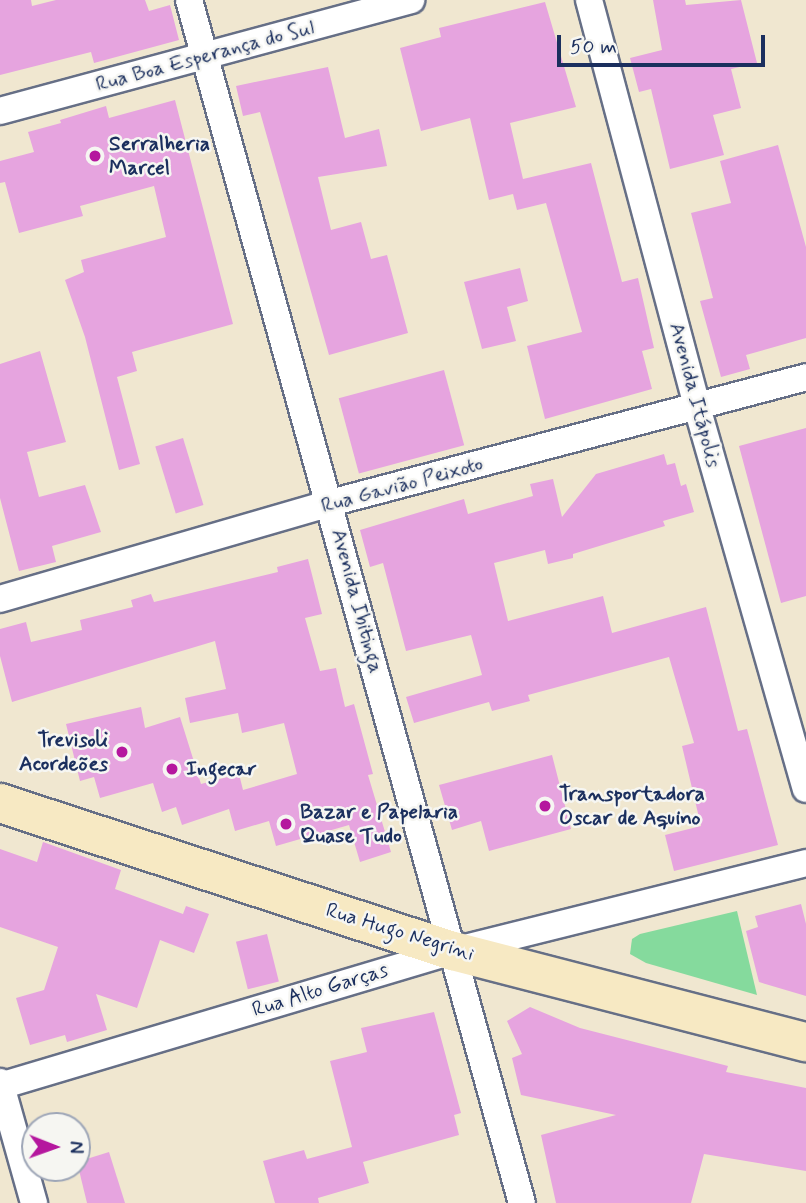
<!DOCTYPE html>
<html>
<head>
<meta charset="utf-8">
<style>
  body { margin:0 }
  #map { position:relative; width:806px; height:1203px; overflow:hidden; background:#f0e7d0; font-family:Mynerve,sans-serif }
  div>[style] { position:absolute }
  .green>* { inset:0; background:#85da9d }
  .building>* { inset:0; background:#e6a4df; transform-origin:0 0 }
  .roads { filter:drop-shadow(2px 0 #666f86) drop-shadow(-2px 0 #666f86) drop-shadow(0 2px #666f86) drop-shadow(0 -2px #666f86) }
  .street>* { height:26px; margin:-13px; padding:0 13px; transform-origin:13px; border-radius:13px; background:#fff }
  .secondary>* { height:38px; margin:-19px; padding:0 19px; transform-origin:19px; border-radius:19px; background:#f7e9c3 }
  .dots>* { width:19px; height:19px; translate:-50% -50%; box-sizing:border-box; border:4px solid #f6f6f2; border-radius:50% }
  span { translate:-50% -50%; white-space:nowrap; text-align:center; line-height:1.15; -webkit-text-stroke:5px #f6f6f2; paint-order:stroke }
  .street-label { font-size:21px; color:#1b2f5e }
  .poi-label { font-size:21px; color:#1b2f5e; font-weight:700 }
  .left { translate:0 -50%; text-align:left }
  .right { translate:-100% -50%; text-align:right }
  .north { position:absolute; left:21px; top:1112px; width:70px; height:70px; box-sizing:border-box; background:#f6f6f2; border:2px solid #9ea6b7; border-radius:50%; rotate:91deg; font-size:19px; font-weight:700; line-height:28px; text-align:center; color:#1b2f5e }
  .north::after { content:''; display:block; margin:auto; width:24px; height:32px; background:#b5179e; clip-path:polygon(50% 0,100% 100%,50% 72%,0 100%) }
  .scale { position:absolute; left:557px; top:35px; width:208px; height:32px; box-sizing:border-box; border:4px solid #1b2f5e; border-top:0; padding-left:9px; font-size:21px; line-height:24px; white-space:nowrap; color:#1b2f5e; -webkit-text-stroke:5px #f6f6f2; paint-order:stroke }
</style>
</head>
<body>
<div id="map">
  <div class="green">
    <i style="clip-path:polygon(737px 911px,757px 995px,646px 963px,630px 954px,632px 939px,640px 934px)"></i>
  </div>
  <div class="building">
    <i style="clip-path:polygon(0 0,31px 0,32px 6px,56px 0,145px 0,149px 11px,170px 5px,179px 40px,94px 63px,91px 52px,0 75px)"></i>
    <i style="clip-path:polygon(653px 0,685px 0,686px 5px,741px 0,757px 63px,731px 69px,741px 108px,713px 115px,724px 155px,670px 169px,651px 89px,639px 92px,630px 58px,662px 50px)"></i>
    <i style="clip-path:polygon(545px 2px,576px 107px,510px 123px,523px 179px,591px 163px,622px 282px,638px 278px,654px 348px,642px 351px,652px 389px,545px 419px,527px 346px,582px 332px,546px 203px,517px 210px,513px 194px,489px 200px,470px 118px,421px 131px,400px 48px,441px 37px,439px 28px)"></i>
    <i style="clip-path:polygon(328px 67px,345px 138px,379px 129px,387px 166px,318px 177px,331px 230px,361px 222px,371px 259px,387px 255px,408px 333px,329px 355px,260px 112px,243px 116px,236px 86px)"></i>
    <i style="clip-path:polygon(175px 100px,233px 324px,132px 352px,137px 371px,117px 377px,140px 464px,119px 470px,85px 337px,65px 280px,84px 272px,81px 260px,166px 237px,154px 186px,80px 206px,83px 216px,19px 233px,5px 182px,0 183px,0 161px,34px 152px,28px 132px,61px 123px,60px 120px,106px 106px,109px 118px)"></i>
    <i style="clip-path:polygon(778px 145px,806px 247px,806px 338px,746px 355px,750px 369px,721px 377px,700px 301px,713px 298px,691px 213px,731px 203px,720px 161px)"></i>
    <i style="clip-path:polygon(520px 268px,528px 301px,507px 307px,516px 341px,482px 349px,464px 282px)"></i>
    <i style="clip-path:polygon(40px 351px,66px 442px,27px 452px,39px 497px,85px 485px,101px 532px,52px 546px,56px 562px,19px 571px,0 498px,0 364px)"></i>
    <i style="left:444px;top:370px;width:78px;height:109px;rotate:75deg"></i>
    <i style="clip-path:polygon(806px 428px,806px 596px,781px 603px,739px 446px)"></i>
    <i style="left:183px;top:438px;width:70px;height:29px;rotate:73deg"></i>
    <i style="clip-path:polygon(664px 454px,667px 465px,675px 463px,681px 486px,686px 484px,694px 512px,663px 521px,665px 526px,573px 554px,573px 558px,548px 564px,545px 550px,494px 563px,508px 621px,603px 596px,612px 633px,706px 607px,738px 731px,747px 729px,778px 845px,674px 871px,665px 835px,701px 826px,682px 746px,694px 743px,669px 657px,528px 695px,530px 701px,492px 711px,489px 702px,414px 723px,406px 697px,482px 675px,471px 635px,406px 651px,383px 563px,370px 567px,360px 530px,464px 499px,468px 514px,533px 496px,530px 484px,553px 479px,562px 517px,596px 474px)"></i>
    <i style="clip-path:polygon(308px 559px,322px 614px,305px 618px,320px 671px,336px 668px,345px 707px,354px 704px,373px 774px,368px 775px,391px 852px,360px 862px,349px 825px,276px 846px,269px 821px,235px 831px,229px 809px,182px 825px,176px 807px,162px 812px,153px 783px,100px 798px,94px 777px,80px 781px,66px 724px,141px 707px,145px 728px,180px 717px,201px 784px,239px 774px,243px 790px,297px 774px,284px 723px,242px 733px,238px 713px,190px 723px,185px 698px,226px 689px,215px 641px,12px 702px,0 656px,0 629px,26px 622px,31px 642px,82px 630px,80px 620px,133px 607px,131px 600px,151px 594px,154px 602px,278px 572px,277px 567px)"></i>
    <i style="clip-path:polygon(552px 755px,571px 829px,489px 851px,481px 821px,452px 830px,439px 785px)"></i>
    <i style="clip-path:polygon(43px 842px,121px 870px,115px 889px,183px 914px,186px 906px,209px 914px,194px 953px,160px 940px,137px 1008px,96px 994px,107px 1030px,67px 1042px,65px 1035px,30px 1045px,16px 998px,44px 990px,58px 947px,0 927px,0 849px,37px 862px)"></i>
    <i style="clip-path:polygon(801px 904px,806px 924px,806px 996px,759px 982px,746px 931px,758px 927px,755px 916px)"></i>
    <i style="left:267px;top:934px;width:49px;height:32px;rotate:76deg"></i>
    <i style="clip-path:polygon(530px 1007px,580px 1028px,728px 1066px,726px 1072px,806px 1088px,806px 1171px,704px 1154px,691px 1203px,556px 1203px,541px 1135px,616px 1115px,521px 1095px,512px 1058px,522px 1054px,507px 1021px)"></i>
    <i style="clip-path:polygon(434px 1012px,461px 1113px,454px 1115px,459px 1135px,363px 1162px,369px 1183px,318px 1198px,319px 1203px,275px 1203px,263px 1161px,304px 1150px,307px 1159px,352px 1147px,330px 1061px,367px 1052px,361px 1028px)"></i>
    <i style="clip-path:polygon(109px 1152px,125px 1203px,87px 1203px,77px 1162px)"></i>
  </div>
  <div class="roads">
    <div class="street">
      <i style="left:189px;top:0;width:1248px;rotate:74.53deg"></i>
      <i style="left:589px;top:0;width:421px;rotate:75.1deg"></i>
      <i style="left:697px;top:407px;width:397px;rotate:74.1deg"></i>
      <i style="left:0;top:111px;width:426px;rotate:-15.1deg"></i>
      <i style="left:0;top:599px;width:344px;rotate:-16.2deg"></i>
      <i style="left:330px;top:503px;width:492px;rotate:-14.8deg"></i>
      <i style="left:0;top:1082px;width:126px;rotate:74.3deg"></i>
      <i style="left:0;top:1086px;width:473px;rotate:-16.6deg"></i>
      <i style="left:453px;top:951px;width:364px;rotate:-14deg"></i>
    </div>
    <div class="secondary">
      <i style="left:0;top:803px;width:477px;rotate:18.1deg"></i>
      <i style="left:453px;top:951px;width:365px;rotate:14.5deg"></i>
    </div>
  </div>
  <div class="dots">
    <i style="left:95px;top:156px;background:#b5179e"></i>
    <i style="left:122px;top:752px;background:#b5179e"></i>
    <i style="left:172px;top:769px;background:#b5179e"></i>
    <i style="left:545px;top:806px;background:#b5179e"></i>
    <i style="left:286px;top:824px;background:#b5179e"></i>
  </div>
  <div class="street-label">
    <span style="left:205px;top:56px;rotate:-15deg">Rua Boa Esperança do Sul</span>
    <span style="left:695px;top:395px;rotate:75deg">Avenida Itápolis</span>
    <span style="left:402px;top:485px;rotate:-15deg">Rua Gavião Peixoto</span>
    <span style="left:357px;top:601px;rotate:75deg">Avenida Ibitinga</span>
    <span style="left:400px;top:932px;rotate:17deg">Rua Hugo Negrini</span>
    <span style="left:320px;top:990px;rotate:-17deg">Rua Alto Garças</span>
  </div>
  <div class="poi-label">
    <span class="left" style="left:109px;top:156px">Serralheria<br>Marcel</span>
    <span class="right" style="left:108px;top:752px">Trevisoli<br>Acordeões</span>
    <span class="left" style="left:186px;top:769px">Ingecar</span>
    <span class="left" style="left:559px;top:806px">Transportadora<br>Oscar de Aquino</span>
    <span class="left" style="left:300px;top:824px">Bazar e Papelaria<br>Quase Tudo</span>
  </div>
  <div class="north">N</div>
  <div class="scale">50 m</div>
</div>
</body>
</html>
